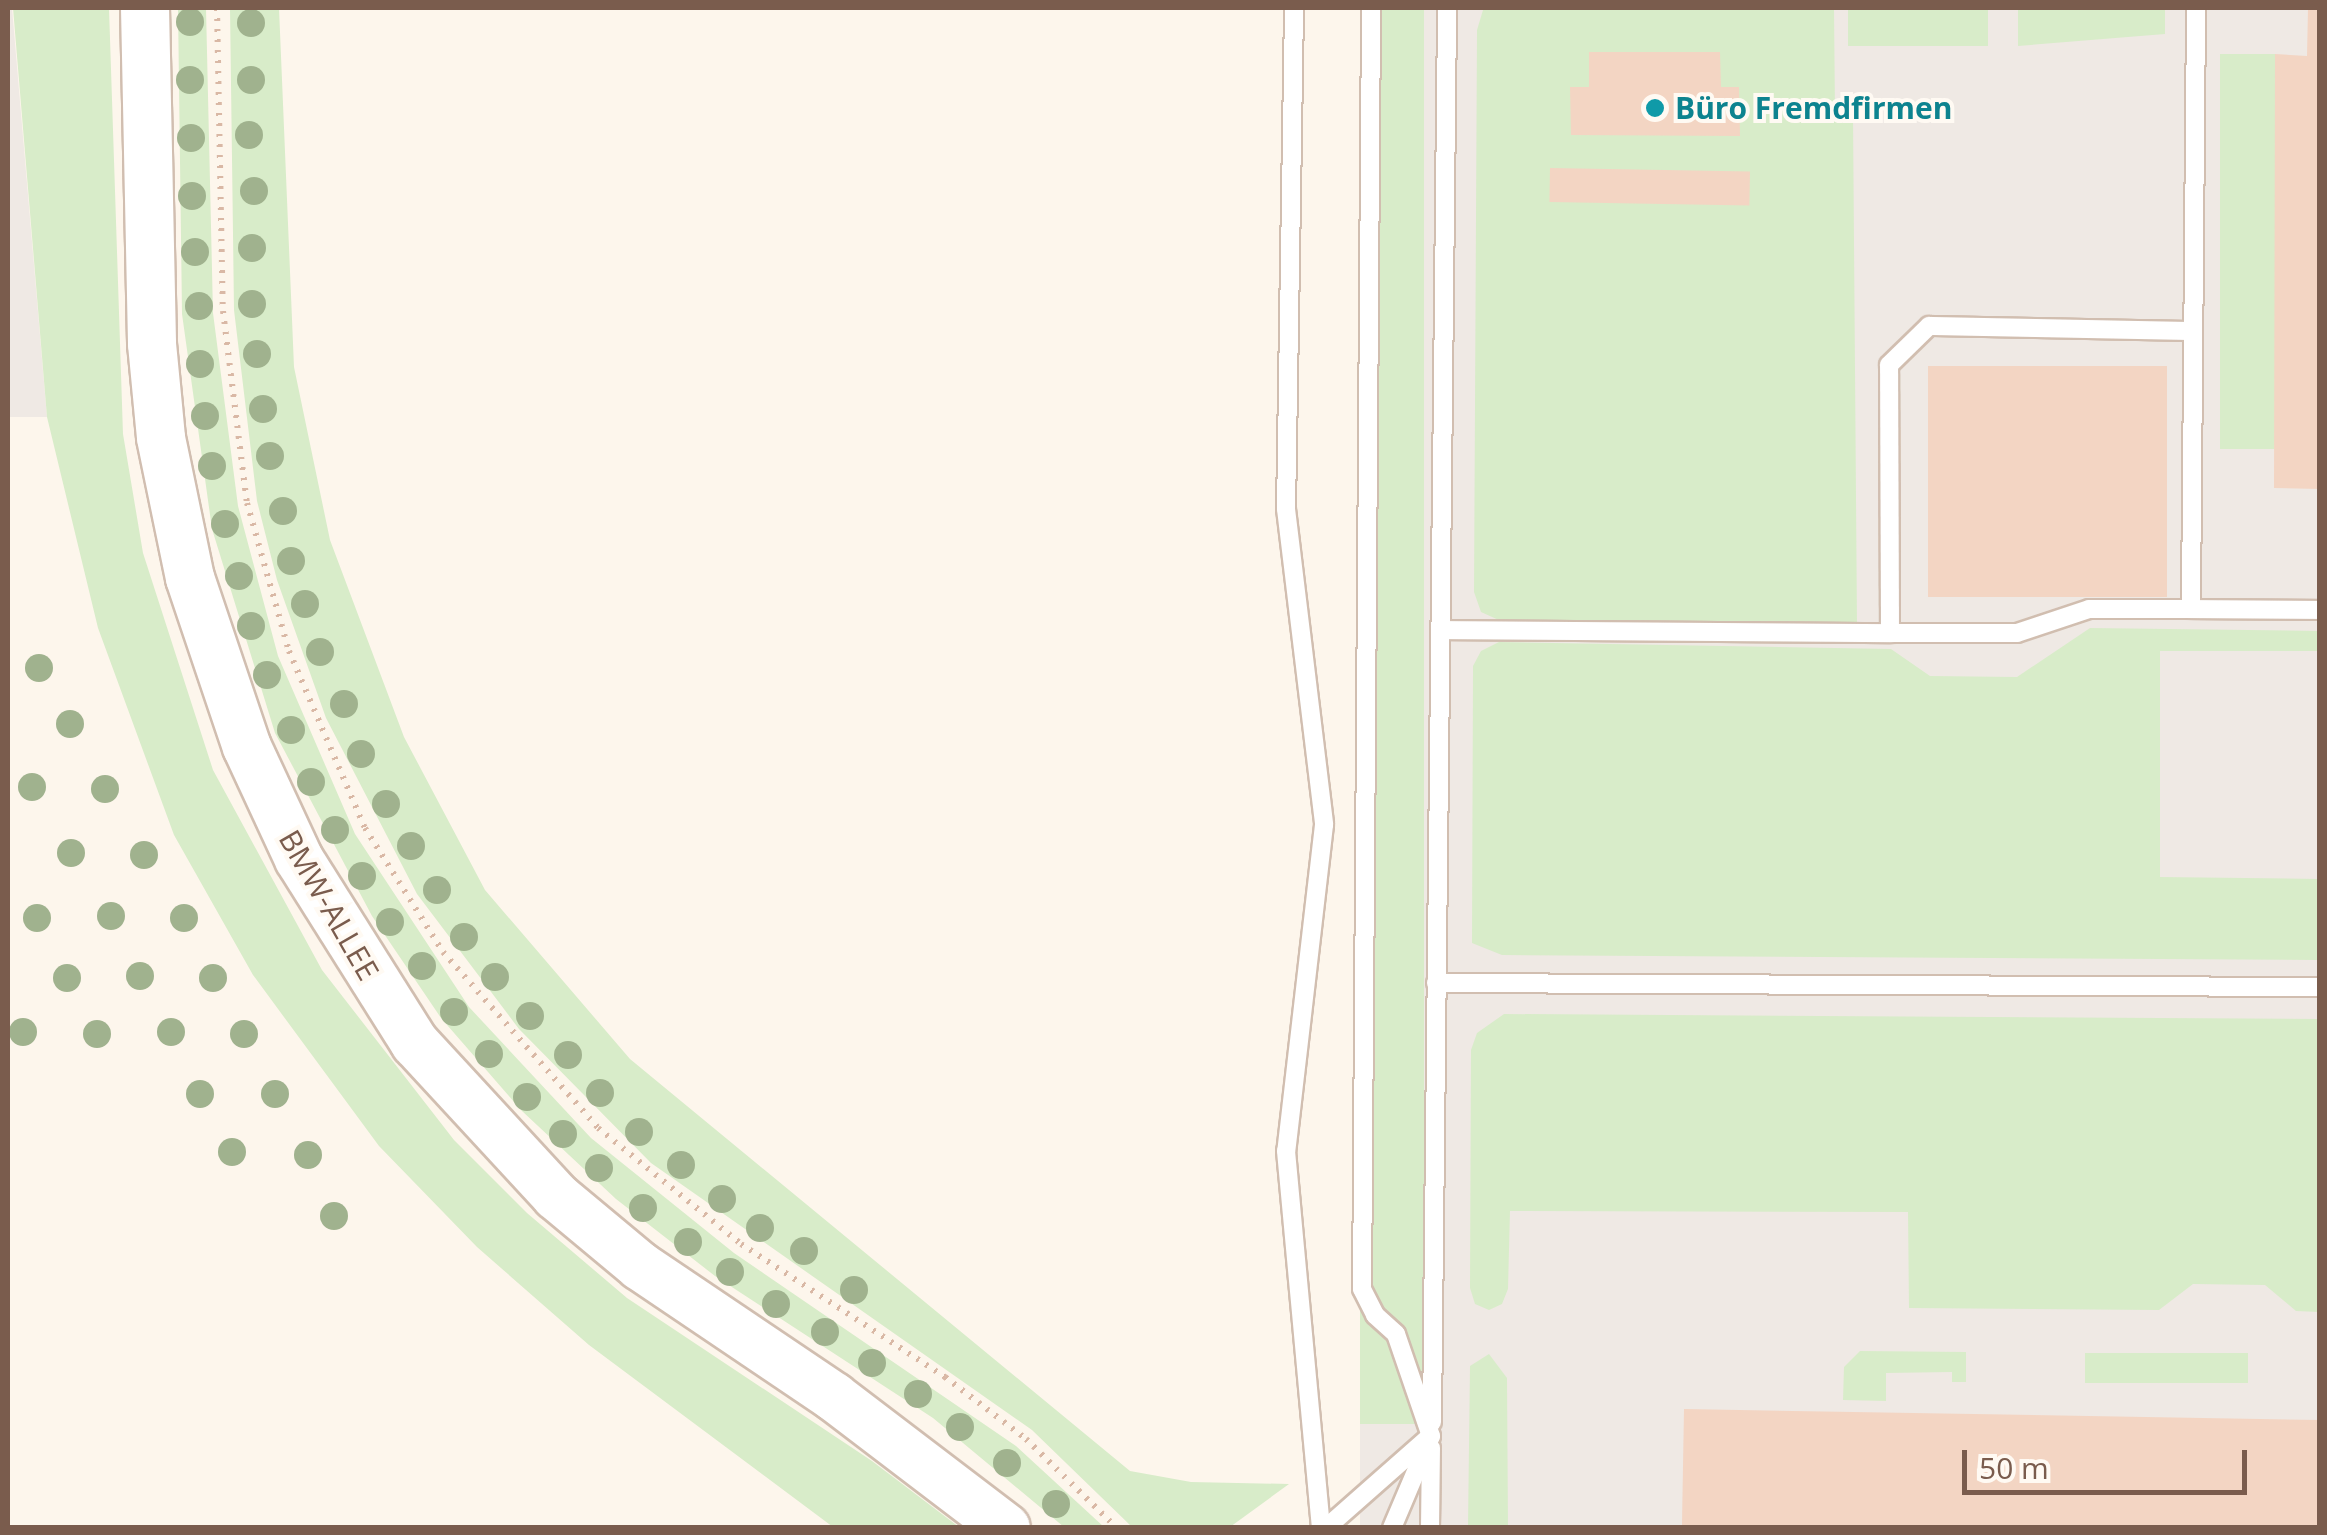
<!DOCTYPE html>
<html>
<head>
<meta charset="utf-8">
<style>
  body { margin:0 }
  #map { position:relative; width:2327px; height:1535px; overflow:hidden; background:#fdf6ec; font-family:"Open Sans",sans-serif }
  div>[style] { position:absolute }
  .industrial>* { inset:0; background:#efe9e4; transform-origin:0 0 }
  .green>* { inset:0; background:#d8ecc9; transform-origin:0 0 }
  .building>* { inset:0; background:#f3d5c3; transform-origin:0 0 }
  .path>* { height:6px; margin-top:-3px; transform-origin:0; background:repeating-linear-gradient(90deg,#d9b8a5 0 2.5px,transparent 0 10.5px) }
  .roads { filter:drop-shadow(2px 0 #d1beb0) drop-shadow(-2px 0 #d1beb0) drop-shadow(0 2px #d1beb0) drop-shadow(0 -2px #d1beb0) }
  .service>* { height:18px; margin:-9px; padding:0 9px; transform-origin:9px; border-radius:9px; background:#fff }
  .secondary>* { height:48px; margin:-24px; padding:0 24px; transform-origin:24px; border-radius:24px; background:#fff }
  .trees>* { width:28px; height:28px; margin:-14px; border-radius:50%; background:#a0b28e }
  .dots>* { width:28px; height:28px; translate:-50% -50%; box-sizing:border-box; border:5px solid #fffaf3; border-radius:50% }
  span { translate:-50% -50%; white-space:nowrap; text-align:center; line-height:1.15; -webkit-text-stroke:8px #fffaf3; paint-order:stroke }
  .culture-label { font-size:30px; color:#0d838f; font-weight:700 }
  .left { translate:0 -50%; text-align:left }
  .street-label { font-size:30px; color:#7a5c4d }
  .frame { position:absolute; inset:0; border:10px solid #7a5c4d; pointer-events:none }
  .scale { position:absolute; left:1962px; top:1450px; width:285px; height:45px; box-sizing:border-box; border:5px solid #7a5c4d; border-top:0; padding-left:12px; font-size:30px; line-height:35px; white-space:nowrap; color:#7a5c4d; -webkit-text-stroke:8px #fffaf3; paint-order:stroke }
</style>
</head>
<body>
<div id="map">
  <div class="industrial">
    <i style="clip-path:polygon(8px 8px,12px 8px,47px 417px,8px 417px)"></i>
    <i style="left:1360px;top:8px;width:959px;height:1520px"></i>
  </div>
  <div class="green">
    <i style="clip-path:polygon(13px 8px,109px 8px,123px 434px,143px 553px,213px 770px,322px 970px,454px 1140px,527px 1213px,627px 1298px,872px 1461px,959px 1527px,833px 1527px,589px 1345px,477px 1247px,379px 1146px,253px 975px,174px 835px,98px 628px,47px 417px)"></i>
    <i style="clip-path:polygon(178px 8px,206px 8px,213px 313px,238px 506px,278px 656px,355px 834px,469px 1007px,591px 1138px,734px 1253px,1016px 1446px,1104px 1527px,1064px 1527px,933px 1418px,715px 1276px,616px 1199px,522px 1111px,441px 1018px,372px 916px,275px 733px,212px 529px,182px 314px)"></i>
    <i style="clip-path:polygon(230px 8px,279px 8px,294px 367px,330px 540px,404px 737px,485px 890px,630px 1059px,1130px 1471px,1191px 1482px,1289px 1484px,1230px 1527px,1132px 1527px,1032px 1430px,651px 1163px,519px 1029px,417px 894px,326px 718px,277px 580px,257px 501px,234px 310px)"></i>
    <i style="left:1360px;top:8px;width:64px;height:1416px"></i>
    <i style="clip-path:polygon(1834px 8px,1835px 113px,1853px 114px,1857px 624px,1501px 621px,1481px 612px,1474px 592px,1477px 30px,1483px 10px)"></i>
    <i style="left:1848px;top:8px;width:140px;height:38px"></i>
    <i style="clip-path:polygon(2018px 8px,2165px 8px,2165px 34px,2018px 46px)"></i>
    <i style="left:2275px;top:54px;width:395px;height:55px;rotate:90deg"></i>
    <i style="clip-path:polygon(2090px 628px,2319px 631px,2319px 651px,2160px 651px,2160px 877px,2319px 879px,2319px 960px,1502px 955px,1472px 943px,1473px 666px,1481px 651px,1499px 642px,1891px 649px,1930px 676px,2017px 677px)"></i>
    <i style="clip-path:polygon(1504px 1014px,2319px 1019px,2319px 1312px,2296px 1311px,2265px 1285px,2193px 1284px,2159px 1310px,1909px 1308px,1908px 1212px,1510px 1211px,1508px 1289px,1502px 1304px,1489px 1310px,1475px 1304px,1470px 1288px,1471px 1050px,1477px 1033px)"></i>
    <i style="clip-path:polygon(1860px 1351px,1966px 1352px,1966px 1382px,1952px 1382px,1952px 1372px,1886px 1373px,1886px 1401px,1843px 1400px,1844px 1367px)"></i>
    <i style="left:2085px;top:1353px;width:163px;height:30px"></i>
    <i style="clip-path:polygon(1489px 1354px,1507px 1378px,1508px 1527px,1468px 1527px,1470px 1366px)"></i>
  </div>
  <div class="building">
    <i style="clip-path:polygon(2308px 8px,2320px 8px,2320px 489px,2274px 488px,2275px 54px,2307px 56px)"></i>
    <i style="clip-path:polygon(1589px 52px,1720px 52px,1721px 87px,1739px 87px,1740px 136px,1571px 135px,1570px 87px,1589px 87px)"></i>
    <i style="left:1550px;top:168px;width:200px;height:34px;rotate:1deg"></i>
    <i style="left:1928px;top:366px;width:239px;height:231px"></i>
    <i style="left:1684px;top:1409px;width:636px;height:119px;rotate:1deg"></i>
  </div>
  <div class="path">
    <i style="left:217px;top:8px;width:303px;rotate:88.9deg"></i>
    <i style="left:223px;top:311px;width:193px;rotate:82.9deg"></i>
    <i style="left:247px;top:503px;width:154px;rotate:74.2deg"></i>
    <i style="left:289px;top:651px;width:193px;rotate:66.8deg"></i>
    <i style="left:365px;top:828px;width:146px;rotate:57.8deg"></i>
    <i style="left:443px;top:952px;width:235px;rotate:48.6deg"></i>
    <i style="left:598px;top:1128px;width:184px;rotate:39deg"></i>
    <i style="left:741px;top:1244px;width:244px;rotate:33.1deg"></i>
    <i style="left:945px;top:1377px;width:102px;rotate:37.4deg"></i>
    <i style="left:1026px;top:1439px;width:127px;rotate:44.4deg"></i>
  </div>
  <div class="roads">
    <div class="service">
      <i style="left:1294px;top:8px;width:501px;rotate:90.91deg"></i>
      <i style="left:1286px;top:509px;width:318px;rotate:83.1deg"></i>
      <i style="left:1324px;top:825px;width:328px;rotate:96.6deg"></i>
      <i style="left:1286px;top:1151px;width:379px;rotate:84.7deg"></i>
      <i style="left:1371px;top:8px;width:1281px;rotate:90.4deg"></i>
      <i style="left:1362px;top:1289px;width:29px;rotate:63deg"></i>
      <i style="left:1375px;top:1315px;width:28px;rotate:42deg"></i>
      <i style="left:1396px;top:1334px;width:108px;rotate:71.1deg"></i>
      <i style="left:1431px;top:1436px;width:100px;rotate:113deg"></i>
      <i style="left:2196px;top:8px;width:601px;rotate:90.48deg"></i>
      <i style="left:2191px;top:609px;width:129px;rotate:0.4deg"></i>
      <i style="left:1440px;top:630px;width:450px;rotate:0.4deg"></i>
      <i style="left:1890px;top:633px;width:268px;rotate:-90.2deg"></i>
      <i style="left:1889px;top:365px;width:56px;rotate:-44.3deg"></i>
      <i style="left:1929px;top:326px;width:264px;rotate:1.1deg"></i>
      <i style="left:1890px;top:633px;width:127px"></i>
      <i style="left:2017px;top:633px;width:76px;rotate:-18.4deg"></i>
      <i style="left:2089px;top:609px;width:102px"></i>
      <i style="left:1436px;top:983px;width:884px;rotate:0.26deg"></i>
      <i style="left:1432px;top:1422px;width:1414px;rotate:-89.39deg"></i>
      <i style="left:1326px;top:1528px;width:135px;rotate:-41.4deg"></i>
      <i style="left:1430px;top:1528px;width:80px;rotate:-89.3deg"></i>
    </div>
    <div class="secondary">
      <i style="left:145px;top:8px;width:336px;rotate:88.8deg"></i>
      <i style="left:152px;top:344px;width:94px;rotate:84.5deg"></i>
      <i style="left:161px;top:438px;width:143px;rotate:78.3deg"></i>
      <i style="left:190px;top:578px;width:178px;rotate:71.4deg"></i>
      <i style="left:247px;top:747px;width:123px;rotate:65.1deg"></i>
      <i style="left:299px;top:859px;width:218px;rotate:57.8deg"></i>
      <i style="left:415px;top:1043px;width:208px;rotate:47.3deg"></i>
      <i style="left:556px;top:1196px;width:109px;rotate:39.8deg"></i>
      <i style="left:640px;top:1266px;width:234px;rotate:34deg"></i>
      <i style="left:834px;top:1397px;width:216px;rotate:37.3deg"></i>
    </div>
  </div>
  <div class="trees">
    <i style="left:190px;top:22px"></i>
    <i style="left:251px;top:23px"></i>
    <i style="left:190px;top:80px"></i>
    <i style="left:251px;top:80px"></i>
    <i style="left:249px;top:135px"></i>
    <i style="left:191px;top:138px"></i>
    <i style="left:254px;top:191px"></i>
    <i style="left:192px;top:196px"></i>
    <i style="left:252px;top:248px"></i>
    <i style="left:195px;top:252px"></i>
    <i style="left:252px;top:304px"></i>
    <i style="left:199px;top:306px"></i>
    <i style="left:257px;top:354px"></i>
    <i style="left:200px;top:364px"></i>
    <i style="left:263px;top:409px"></i>
    <i style="left:205px;top:416px"></i>
    <i style="left:270px;top:456px"></i>
    <i style="left:212px;top:466px"></i>
    <i style="left:283px;top:511px"></i>
    <i style="left:225px;top:524px"></i>
    <i style="left:291px;top:561px"></i>
    <i style="left:239px;top:576px"></i>
    <i style="left:305px;top:604px"></i>
    <i style="left:251px;top:626px"></i>
    <i style="left:320px;top:652px"></i>
    <i style="left:39px;top:668px"></i>
    <i style="left:267px;top:675px"></i>
    <i style="left:344px;top:704px"></i>
    <i style="left:70px;top:724px"></i>
    <i style="left:291px;top:730px"></i>
    <i style="left:361px;top:754px"></i>
    <i style="left:311px;top:782px"></i>
    <i style="left:32px;top:787px"></i>
    <i style="left:105px;top:789px"></i>
    <i style="left:386px;top:804px"></i>
    <i style="left:335px;top:830px"></i>
    <i style="left:411px;top:846px"></i>
    <i style="left:71px;top:853px"></i>
    <i style="left:144px;top:855px"></i>
    <i style="left:362px;top:876px"></i>
    <i style="left:437px;top:890px"></i>
    <i style="left:111px;top:916px"></i>
    <i style="left:37px;top:918px"></i>
    <i style="left:184px;top:918px"></i>
    <i style="left:390px;top:922px"></i>
    <i style="left:464px;top:937px"></i>
    <i style="left:422px;top:966px"></i>
    <i style="left:140px;top:976px"></i>
    <i style="left:495px;top:977px"></i>
    <i style="left:67px;top:978px"></i>
    <i style="left:213px;top:978px"></i>
    <i style="left:454px;top:1012px"></i>
    <i style="left:530px;top:1016px"></i>
    <i style="left:23px;top:1032px"></i>
    <i style="left:171px;top:1032px"></i>
    <i style="left:97px;top:1034px"></i>
    <i style="left:244px;top:1034px"></i>
    <i style="left:489px;top:1054px"></i>
    <i style="left:568px;top:1055px"></i>
    <i style="left:600px;top:1093px"></i>
    <i style="left:200px;top:1094px"></i>
    <i style="left:275px;top:1094px"></i>
    <i style="left:527px;top:1097px"></i>
    <i style="left:639px;top:1132px"></i>
    <i style="left:563px;top:1134px"></i>
    <i style="left:232px;top:1152px"></i>
    <i style="left:308px;top:1155px"></i>
    <i style="left:681px;top:1165px"></i>
    <i style="left:599px;top:1168px"></i>
    <i style="left:722px;top:1199px"></i>
    <i style="left:643px;top:1208px"></i>
    <i style="left:334px;top:1216px"></i>
    <i style="left:760px;top:1228px"></i>
    <i style="left:688px;top:1242px"></i>
    <i style="left:804px;top:1251px"></i>
    <i style="left:730px;top:1272px"></i>
    <i style="left:854px;top:1290px"></i>
    <i style="left:776px;top:1304px"></i>
    <i style="left:825px;top:1332px"></i>
    <i style="left:872px;top:1363px"></i>
    <i style="left:918px;top:1394px"></i>
    <i style="left:960px;top:1427px"></i>
    <i style="left:1007px;top:1463px"></i>
    <i style="left:1056px;top:1504px"></i>
  </div>
  <div class="dots">
    <i style="left:1655px;top:108px;background:#0f9aa8"></i>
  </div>
  <div class="culture-label">
    <span class="left" style="left:1675px;top:108px">Büro Fremdfirmen</span>
  </div>
  <div class="street-label">
    <span style="left:329px;top:905px;rotate:60deg">BMW-ALLEE</span>
  </div>
  <div class="frame"></div>
  <div class="scale">50 m</div>
</div>
</body>
</html>
